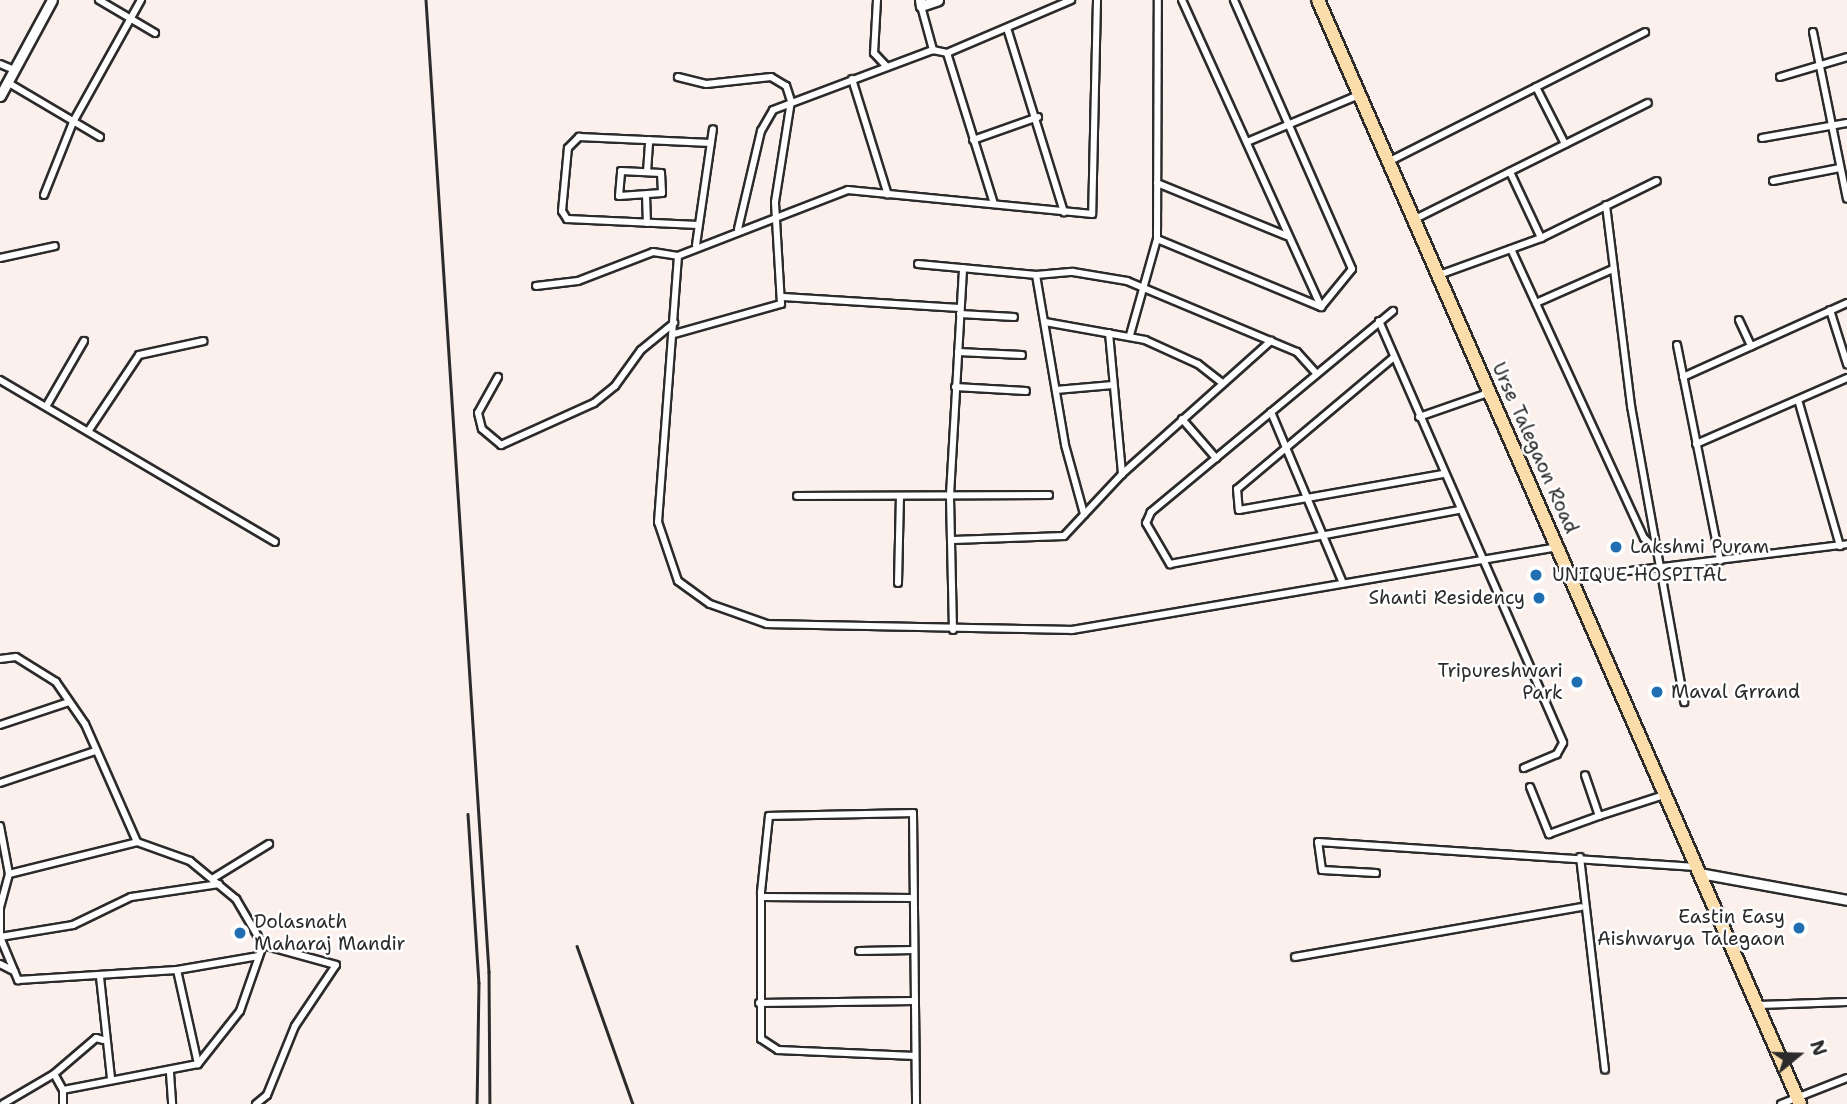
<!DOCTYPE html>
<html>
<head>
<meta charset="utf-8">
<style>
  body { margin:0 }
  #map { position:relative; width:1847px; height:1104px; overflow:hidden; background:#fbf0eb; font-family:"Shantell Sans",sans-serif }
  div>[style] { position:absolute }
  .roads { filter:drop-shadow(2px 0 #2b2b2b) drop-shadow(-2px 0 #2b2b2b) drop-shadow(0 2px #2b2b2b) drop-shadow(0 -2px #2b2b2b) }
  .street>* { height:6px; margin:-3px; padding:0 3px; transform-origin:3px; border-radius:3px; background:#fff }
  .secondary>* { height:9px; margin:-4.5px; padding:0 4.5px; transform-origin:4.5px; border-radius:4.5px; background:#fff }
  .highway>* { height:12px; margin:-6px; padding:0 6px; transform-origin:6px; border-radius:6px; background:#faddab }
  .rail>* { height:2.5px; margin:-1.25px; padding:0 1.25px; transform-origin:1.25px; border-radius:1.25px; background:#2b2b2b }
  .dots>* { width:19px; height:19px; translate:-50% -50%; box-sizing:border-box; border:4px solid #fff; border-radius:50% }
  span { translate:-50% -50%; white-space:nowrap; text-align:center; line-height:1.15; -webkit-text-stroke:5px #fff; paint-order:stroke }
  .street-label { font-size:19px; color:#2b2b2b }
  .poi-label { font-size:19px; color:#2b2b2b }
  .left { translate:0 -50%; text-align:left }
  .right { translate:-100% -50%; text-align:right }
  .north { position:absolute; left:1763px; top:1020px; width:70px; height:70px; -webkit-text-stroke:5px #fff; paint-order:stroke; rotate:71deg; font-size:19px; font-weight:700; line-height:28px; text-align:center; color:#2b2b2b }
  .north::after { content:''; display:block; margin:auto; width:24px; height:32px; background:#2b2b2b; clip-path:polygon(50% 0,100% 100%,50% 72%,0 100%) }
</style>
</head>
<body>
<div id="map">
  <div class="roads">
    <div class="street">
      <i style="left:99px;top:0;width:65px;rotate:30.5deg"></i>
      <i style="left:877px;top:0;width:53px;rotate:93.2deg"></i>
      <i style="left:874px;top:53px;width:18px;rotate:47deg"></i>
      <i style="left:1097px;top:0;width:214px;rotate:91.3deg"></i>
      <i style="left:1092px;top:214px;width:245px;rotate:-174.4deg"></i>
      <i style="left:848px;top:190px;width:182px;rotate:158.8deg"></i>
      <i style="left:678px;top:256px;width:267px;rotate:94.3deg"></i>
      <i style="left:658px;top:522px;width:62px;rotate:71.3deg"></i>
      <i style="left:678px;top:581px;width:39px;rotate:36deg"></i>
      <i style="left:710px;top:604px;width:60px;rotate:19.3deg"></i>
      <i style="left:767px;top:624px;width:305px;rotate:1.1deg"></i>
      <i style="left:1072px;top:630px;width:493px;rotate:-9.7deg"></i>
      <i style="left:1182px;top:0;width:337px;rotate:65.6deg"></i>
      <i style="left:921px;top:6px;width:46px;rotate:74.7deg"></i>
      <i style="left:1007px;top:28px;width:193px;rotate:72.8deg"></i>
      <i style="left:1813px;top:32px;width:170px;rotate:78.5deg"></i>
      <i style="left:947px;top:53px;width:158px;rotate:72.7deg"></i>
      <i style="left:0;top:64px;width:15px;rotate:23deg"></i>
      <i style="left:1780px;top:77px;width:70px;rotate:-16.6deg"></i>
      <i style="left:852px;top:79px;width:121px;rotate:72.8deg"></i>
      <i style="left:7px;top:82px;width:108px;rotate:30.6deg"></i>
      <i style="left:1536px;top:87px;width:64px;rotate:63deg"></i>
      <i style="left:1762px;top:138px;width:86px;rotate:-10deg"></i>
      <i style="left:973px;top:140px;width:69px;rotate:-19.5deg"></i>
      <i style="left:1247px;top:142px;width:121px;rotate:-22.8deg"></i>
      <i style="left:1388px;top:162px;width:288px;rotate:-26.8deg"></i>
      <i style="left:621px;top:171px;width:40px;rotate:2.9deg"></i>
      <i style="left:661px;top:173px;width:20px;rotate:87deg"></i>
      <i style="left:662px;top:193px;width:43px;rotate:176deg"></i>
      <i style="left:619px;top:196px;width:25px;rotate:-85deg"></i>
      <i style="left:647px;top:172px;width:32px;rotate:-86deg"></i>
      <i style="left:1510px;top:172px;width:73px;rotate:64.8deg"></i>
      <i style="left:1773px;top:181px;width:68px;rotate:-11deg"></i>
      <i style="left:1157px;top:183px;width:140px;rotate:22.2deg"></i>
      <i style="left:44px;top:195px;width:79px;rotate:-68.3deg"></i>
      <i style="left:73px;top:122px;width:140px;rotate:-60.9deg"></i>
      <i style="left:646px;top:195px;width:28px;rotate:88deg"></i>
      <i style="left:1606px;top:205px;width:203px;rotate:82.9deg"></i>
      <i style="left:1631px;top:406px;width:301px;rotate:79.8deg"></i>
      <i style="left:1415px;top:219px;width:260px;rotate:-26.5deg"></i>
      <i style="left:698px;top:225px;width:131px;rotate:-177.4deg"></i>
      <i style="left:567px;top:219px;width:9px;rotate:-122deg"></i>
      <i style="left:562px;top:211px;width:63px;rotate:-84.6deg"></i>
      <i style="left:568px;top:148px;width:16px;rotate:-45deg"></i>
      <i style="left:579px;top:137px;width:132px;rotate:2.6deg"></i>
      <i style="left:738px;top:229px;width:101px;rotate:-76.8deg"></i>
      <i style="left:761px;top:131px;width:24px;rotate:-60deg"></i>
      <i style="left:773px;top:110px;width:171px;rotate:-20.6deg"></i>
      <i style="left:933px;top:50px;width:14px;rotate:12deg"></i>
      <i style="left:947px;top:53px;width:135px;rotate:-23.1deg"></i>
      <i style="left:1157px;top:239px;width:178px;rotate:22.5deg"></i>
      <i style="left:1321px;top:307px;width:49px;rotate:-50.8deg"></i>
      <i style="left:1352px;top:269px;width:294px;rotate:-113.7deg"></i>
      <i style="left:696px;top:245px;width:117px;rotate:-81.7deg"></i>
      <i style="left:1511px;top:249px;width:318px;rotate:65.3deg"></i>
      <i style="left:1644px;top:538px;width:16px;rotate:43deg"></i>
      <i style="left:0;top:258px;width:56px;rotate:-12.3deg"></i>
      <i style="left:918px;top:264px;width:119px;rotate:5.3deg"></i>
      <i style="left:1036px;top:275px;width:37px;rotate:-5deg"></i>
      <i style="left:1073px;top:272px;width:55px;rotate:9.5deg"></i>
      <i style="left:1127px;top:281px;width:184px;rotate:22.7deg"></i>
      <i style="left:1297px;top:352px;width:28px;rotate:48deg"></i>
      <i style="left:1036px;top:275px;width:172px;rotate:80.3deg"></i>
      <i style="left:1065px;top:445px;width:72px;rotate:74.6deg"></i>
      <i style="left:1439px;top:275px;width:109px;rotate:-19.9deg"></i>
      <i style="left:1541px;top:238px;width:129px;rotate:-26.2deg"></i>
      <i style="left:536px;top:286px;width:42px;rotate:-6.8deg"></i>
      <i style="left:578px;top:281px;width:80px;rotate:-21.1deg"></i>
      <i style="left:653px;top:252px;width:25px;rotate:9deg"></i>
      <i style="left:783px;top:297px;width:177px;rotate:3.6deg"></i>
      <i style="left:1536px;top:303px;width:84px;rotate:-23.8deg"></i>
      <i style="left:1830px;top:310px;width:57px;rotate:72.5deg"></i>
      <i style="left:1393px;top:311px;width:315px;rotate:140.3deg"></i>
      <i style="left:1151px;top:512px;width:12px;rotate:114deg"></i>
      <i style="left:1146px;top:523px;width:48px;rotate:59.7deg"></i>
      <i style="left:1170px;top:564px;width:293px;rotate:-10.6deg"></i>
      <i style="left:960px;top:314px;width:54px;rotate:3.2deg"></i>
      <i style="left:1739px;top:320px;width:29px;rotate:65deg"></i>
      <i style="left:1379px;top:321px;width:460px;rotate:66.4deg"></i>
      <i style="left:1563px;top:743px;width:13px;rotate:119deg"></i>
      <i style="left:1557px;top:754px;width:36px;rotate:157deg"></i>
      <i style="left:1045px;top:322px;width:102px;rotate:10.2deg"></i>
      <i style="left:1145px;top:340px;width:58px;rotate:24.4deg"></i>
      <i style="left:1198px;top:364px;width:31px;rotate:38deg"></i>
      <i style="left:1109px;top:333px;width:142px;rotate:84.7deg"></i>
      <i style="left:674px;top:334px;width:111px;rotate:-15.7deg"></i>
      <i style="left:781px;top:304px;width:102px;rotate:-93.4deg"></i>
      <i style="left:775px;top:202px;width:102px;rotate:-81deg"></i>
      <i style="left:791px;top:101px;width:16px;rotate:-108deg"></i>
      <i style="left:786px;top:86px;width:17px;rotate:-149deg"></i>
      <i style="left:771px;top:77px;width:65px;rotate:173.9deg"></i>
      <i style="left:706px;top:84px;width:29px;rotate:-166deg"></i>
      <i style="left:1130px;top:335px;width:100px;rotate:-74.3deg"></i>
      <i style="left:1157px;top:239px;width:239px;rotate:-89.8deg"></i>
      <i style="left:1677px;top:345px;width:220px;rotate:78.7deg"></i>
      <i style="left:958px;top:352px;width:64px;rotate:2.7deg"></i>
      <i style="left:1394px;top:357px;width:205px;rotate:139.9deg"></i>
      <i style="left:1237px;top:489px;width:21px;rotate:85deg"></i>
      <i style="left:1239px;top:510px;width:207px;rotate:-10deg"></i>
      <i style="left:498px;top:377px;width:41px;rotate:119.1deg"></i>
      <i style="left:478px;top:413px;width:16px;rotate:76deg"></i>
      <i style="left:482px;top:429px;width:25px;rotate:40deg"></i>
      <i style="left:501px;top:445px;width:102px;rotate:-24.3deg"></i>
      <i style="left:594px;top:403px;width:27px;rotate:-39deg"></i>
      <i style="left:615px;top:386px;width:44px;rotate:-54.2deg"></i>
      <i style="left:641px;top:350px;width:43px;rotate:-39.3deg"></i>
      <i style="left:1683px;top:377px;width:180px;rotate:-24.3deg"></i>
      <i style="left:0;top:380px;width:319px;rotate:30.5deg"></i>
      <i style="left:955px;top:387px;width:71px;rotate:3.2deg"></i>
      <i style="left:1056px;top:390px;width:57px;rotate:-5deg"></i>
      <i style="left:1799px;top:403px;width:149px;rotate:74deg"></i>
      <i style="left:47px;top:405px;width:74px;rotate:-60deg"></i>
      <i style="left:1271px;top:412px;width:186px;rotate:67.2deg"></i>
      <i style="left:1419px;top:417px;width:73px;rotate:-19.2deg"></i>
      <i style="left:1182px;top:419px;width:52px;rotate:48.9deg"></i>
      <i style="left:89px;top:430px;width:90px;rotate:-56.3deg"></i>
      <i style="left:139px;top:355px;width:66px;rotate:-12.2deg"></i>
      <i style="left:1696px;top:444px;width:165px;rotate:-23.6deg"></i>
      <i style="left:797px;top:496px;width:252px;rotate:-0.2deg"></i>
      <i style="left:953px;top:540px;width:111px;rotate:-2.1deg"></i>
      <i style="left:1064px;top:536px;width:85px;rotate:-46.9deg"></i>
      <i style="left:1122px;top:474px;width:200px;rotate:-41.8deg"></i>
      <i style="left:1572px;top:578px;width:277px;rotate:-7deg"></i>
      <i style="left:898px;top:583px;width:87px;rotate:-88.7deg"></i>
      <i style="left:953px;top:630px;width:135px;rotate:-91.3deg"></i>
      <i style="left:950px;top:495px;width:227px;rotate:-86.7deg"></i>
      <i style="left:0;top:659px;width:16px;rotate:-7deg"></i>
      <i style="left:16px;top:657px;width:47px;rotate:32deg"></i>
      <i style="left:56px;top:682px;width:51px;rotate:55.4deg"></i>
      <i style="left:85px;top:724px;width:129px;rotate:66.2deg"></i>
      <i style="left:137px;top:842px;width:56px;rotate:19.7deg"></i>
      <i style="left:190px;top:861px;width:60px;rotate:39.6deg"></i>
      <i style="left:236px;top:899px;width:53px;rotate:59.6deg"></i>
      <i style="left:263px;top:945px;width:70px;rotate:109.2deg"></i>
      <i style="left:240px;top:1011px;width:68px;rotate:128.4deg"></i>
      <i style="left:198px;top:1064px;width:137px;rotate:169.1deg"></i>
      <i style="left:63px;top:1090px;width:18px;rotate:-119deg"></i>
      <i style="left:54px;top:1074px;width:59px;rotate:149.5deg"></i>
      <i style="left:0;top:725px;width:73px;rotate:-18.4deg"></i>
      <i style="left:0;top:783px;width:100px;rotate:-18.6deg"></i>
      <i style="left:1530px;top:787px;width:51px;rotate:68deg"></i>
      <i style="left:1549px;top:834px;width:53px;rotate:-19.8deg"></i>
      <i style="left:1599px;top:816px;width:43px;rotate:-108.9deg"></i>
      <i style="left:1599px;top:816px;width:68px;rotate:-17.9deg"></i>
      <i style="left:0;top:826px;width:49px;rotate:79.4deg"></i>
      <i style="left:9px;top:874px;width:34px;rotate:105deg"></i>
      <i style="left:1580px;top:857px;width:214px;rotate:83.3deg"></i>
      <i style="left:1376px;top:873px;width:54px;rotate:-176.8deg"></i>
      <i style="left:1322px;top:870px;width:28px;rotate:-98deg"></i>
      <i style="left:1318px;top:842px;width:379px;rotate:3.8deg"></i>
      <i style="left:9px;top:874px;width:132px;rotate:-14deg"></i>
      <i style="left:212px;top:879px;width:67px;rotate:-31.6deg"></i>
      <i style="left:761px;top:897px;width:152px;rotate:0.4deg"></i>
      <i style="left:0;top:907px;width:30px;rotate:90deg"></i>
      <i style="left:0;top:937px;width:47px;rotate:67.3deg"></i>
      <i style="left:18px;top:980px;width:159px;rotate:-3.6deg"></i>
      <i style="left:177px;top:970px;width:83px;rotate:-9.7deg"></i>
      <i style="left:0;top:937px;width:74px;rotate:-9.3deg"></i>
      <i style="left:73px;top:925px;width:64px;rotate:-25.8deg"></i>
      <i style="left:131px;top:897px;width:89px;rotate:-8.4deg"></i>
      <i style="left:859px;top:951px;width:55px;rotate:-1deg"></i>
      <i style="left:1295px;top:957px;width:290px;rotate:-9.9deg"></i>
      <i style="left:0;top:964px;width:16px;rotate:27deg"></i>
      <i style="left:177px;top:970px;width:96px;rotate:77.4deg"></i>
      <i style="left:100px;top:977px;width:102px;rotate:83.8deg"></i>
      <i style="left:759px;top:1003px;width:156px;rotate:-0.7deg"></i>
      <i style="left:1759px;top:1005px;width:88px;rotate:-2deg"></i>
      <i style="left:915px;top:1056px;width:137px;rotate:-177.5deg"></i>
      <i style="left:778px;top:1050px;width:20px;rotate:-147deg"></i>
      <i style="left:761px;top:1039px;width:147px;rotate:-90deg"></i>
      <i style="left:761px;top:892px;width:76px;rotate:-84deg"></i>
      <i style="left:769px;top:816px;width:144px;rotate:-1.2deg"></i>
      <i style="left:913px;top:813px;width:291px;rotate:89.4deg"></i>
      <i style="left:170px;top:1073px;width:31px;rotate:86deg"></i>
      <i style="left:54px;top:1074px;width:55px;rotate:-40.6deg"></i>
      <i style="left:96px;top:1038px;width:7px;rotate:16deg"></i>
      <i style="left:63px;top:1104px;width:14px;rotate:-90deg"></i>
      <i style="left:256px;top:1104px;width:14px;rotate:-39deg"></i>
      <i style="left:267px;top:1095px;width:74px;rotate:-67.9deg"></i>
      <i style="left:295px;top:1026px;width:73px;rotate:-56.1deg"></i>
      <i style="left:336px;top:965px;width:76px;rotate:-164.7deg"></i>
      <i style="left:1781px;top:1104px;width:71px;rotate:-21.5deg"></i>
    </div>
    <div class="secondary">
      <i style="left:920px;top:0;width:6px;rotate:81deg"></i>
      <i style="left:921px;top:6px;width:18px;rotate:-19deg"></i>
      <i style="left:0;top:96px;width:109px;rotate:-61.6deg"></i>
      <i style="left:1699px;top:873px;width:150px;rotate:10.3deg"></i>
    </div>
    <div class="highway">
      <i style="left:1318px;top:0;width:1205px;rotate:66.41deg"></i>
    </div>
  </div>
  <div class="rail">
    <i style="left:426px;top:0;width:974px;rotate:86.29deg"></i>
    <i style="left:489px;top:972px;width:132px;rotate:89.6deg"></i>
    <i style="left:468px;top:814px;width:169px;rotate:86.3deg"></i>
    <i style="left:479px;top:983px;width:121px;rotate:90.9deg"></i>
    <i style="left:577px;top:946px;width:168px;rotate:70.5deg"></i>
  </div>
  <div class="dots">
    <i style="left:1616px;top:547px;background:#1f6fb2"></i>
    <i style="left:1536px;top:575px;background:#1f6fb2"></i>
    <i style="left:1539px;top:598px;background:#1f6fb2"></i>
    <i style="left:1577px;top:682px;background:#1f6fb2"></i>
    <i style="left:1657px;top:692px;background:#1f6fb2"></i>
    <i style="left:1799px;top:928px;background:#1f6fb2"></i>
    <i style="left:240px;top:933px;background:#1f6fb2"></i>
  </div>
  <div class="street-label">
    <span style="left:1535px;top:448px;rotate:66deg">Urse Talegaon Road</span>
  </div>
  <div class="poi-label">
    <span class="left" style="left:1630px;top:547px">Lakshmi Puram</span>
    <span class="left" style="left:1552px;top:575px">UNIQUE HOSPITAL</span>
    <span class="right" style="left:1525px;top:598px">Shanti Residency</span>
    <span class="right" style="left:1563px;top:682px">Tripureshwari<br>Park</span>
    <span class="left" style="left:1671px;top:692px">Maval Grrand</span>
    <span class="right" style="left:1785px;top:928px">Eastin Easy<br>Aishwarya Talegaon</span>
    <span class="left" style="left:254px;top:933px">Dolasnath<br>Maharaj Mandir</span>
  </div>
  <div class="north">N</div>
</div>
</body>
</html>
